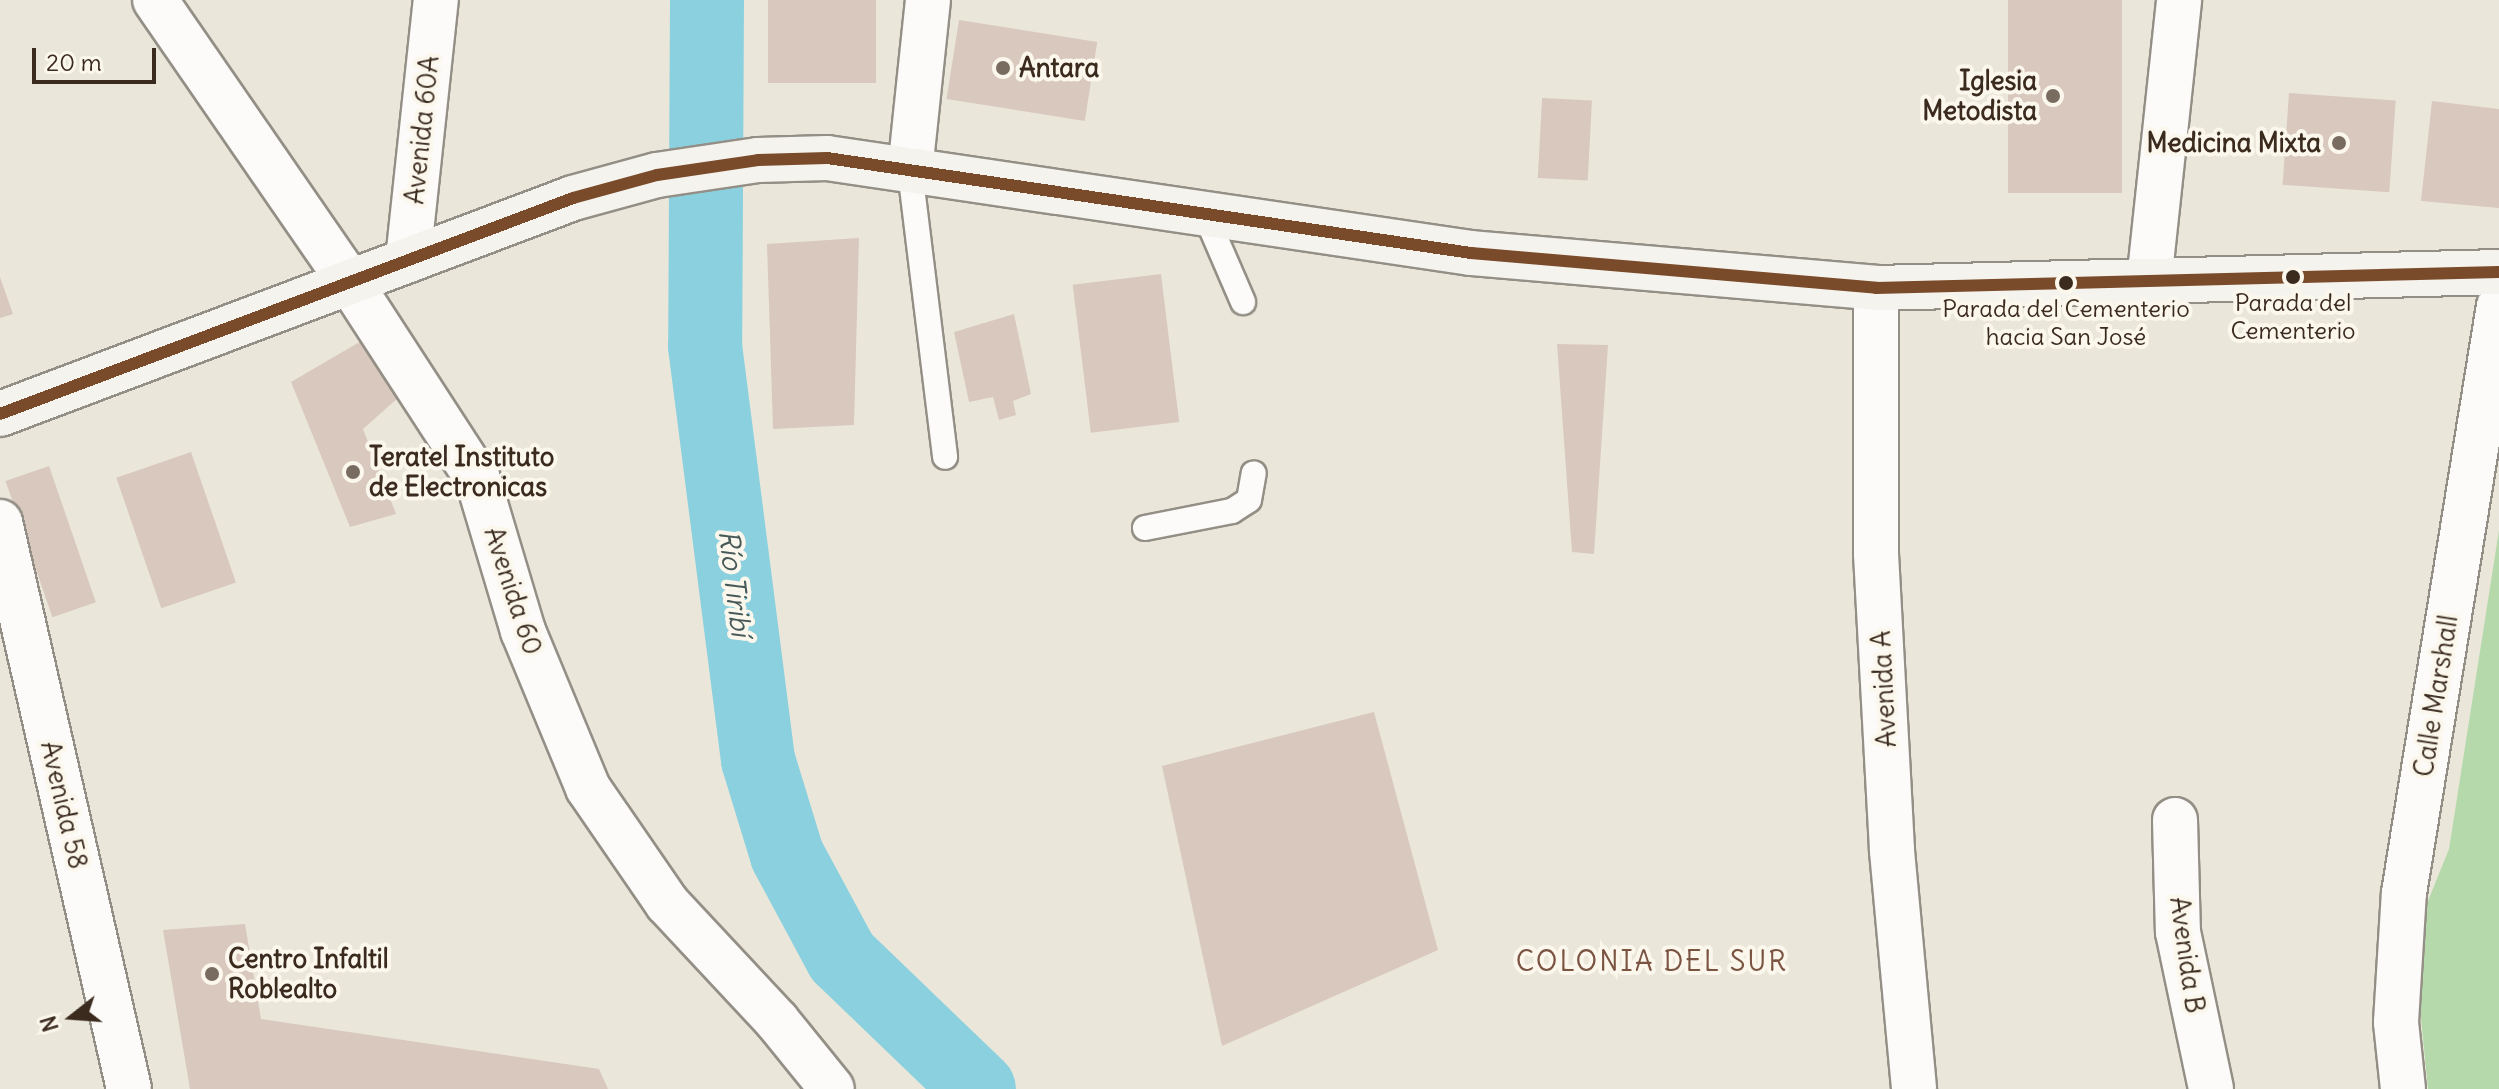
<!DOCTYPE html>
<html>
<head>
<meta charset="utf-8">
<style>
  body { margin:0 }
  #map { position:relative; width:2499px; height:1089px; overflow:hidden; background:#eae7da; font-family:Delius,sans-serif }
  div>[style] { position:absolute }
  .green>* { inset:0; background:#b6d9ac }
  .river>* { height:74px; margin:-37px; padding:0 37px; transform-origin:37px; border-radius:37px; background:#8ad0de }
  .building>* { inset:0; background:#d9c8bd; transform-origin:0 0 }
  .roads { filter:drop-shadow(2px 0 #948f86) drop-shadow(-2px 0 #948f86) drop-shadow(0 2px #948f86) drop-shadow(0 -2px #948f86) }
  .service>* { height:24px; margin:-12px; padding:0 12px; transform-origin:12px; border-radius:12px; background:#fcfbf9 }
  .minor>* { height:44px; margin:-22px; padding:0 22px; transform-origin:22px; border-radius:22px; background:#fcfbf9 }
  .tertiary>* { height:44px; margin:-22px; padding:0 22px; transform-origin:22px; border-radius:22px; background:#fcfbf9 }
  .secondary>* { height:44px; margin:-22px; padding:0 22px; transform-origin:22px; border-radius:22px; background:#f5f3ee }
  .bus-1>* { height:12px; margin:-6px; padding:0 6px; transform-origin:6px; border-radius:6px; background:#7a4b2a }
  .dots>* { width:22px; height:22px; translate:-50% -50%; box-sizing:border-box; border:4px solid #fbf7ec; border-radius:50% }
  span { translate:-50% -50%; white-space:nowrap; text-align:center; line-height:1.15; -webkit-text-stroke:8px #fbf7ec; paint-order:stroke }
  .bus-label { font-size:24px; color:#3b2a1e }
  .poi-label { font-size:26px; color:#3b2a1e; font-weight:700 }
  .left { translate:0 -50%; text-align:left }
  .right { translate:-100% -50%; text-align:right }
  .street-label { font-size:26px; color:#3b2a1e }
  .water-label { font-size:28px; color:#465958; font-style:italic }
  .neighbourhood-label { font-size:28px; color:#7a5341; letter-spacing:2px }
  .north { position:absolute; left:32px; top:977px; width:80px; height:80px; -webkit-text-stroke:6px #fbf7ec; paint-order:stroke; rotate:253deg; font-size:22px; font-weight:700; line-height:32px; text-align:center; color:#3b2a1e }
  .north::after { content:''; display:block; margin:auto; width:28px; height:36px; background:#3b2a1e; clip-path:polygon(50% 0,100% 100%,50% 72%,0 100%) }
  .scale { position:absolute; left:32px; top:48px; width:124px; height:36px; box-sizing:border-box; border:4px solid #3b2a1e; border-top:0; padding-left:10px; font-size:24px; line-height:28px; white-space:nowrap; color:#3b2a1e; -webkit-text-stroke:6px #fbf7ec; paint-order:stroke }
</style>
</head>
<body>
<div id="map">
  <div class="green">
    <i style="clip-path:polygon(2499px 530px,2499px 1089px,2428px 1089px,2413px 938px,2449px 849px)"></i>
  </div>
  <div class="river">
    <i style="left:707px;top:0;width:346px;rotate:90.3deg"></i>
    <i style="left:705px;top:346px;width:417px;rotate:82.7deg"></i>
    <i style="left:758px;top:760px;width:99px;rotate:73deg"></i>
    <i style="left:787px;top:855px;width:116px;rotate:61.7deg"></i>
    <i style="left:842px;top:957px;width:190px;rotate:43.9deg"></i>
  </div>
  <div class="building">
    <i style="left:768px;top:0;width:108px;height:83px"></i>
    <i style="left:2008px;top:0;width:114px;height:193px"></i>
    <i style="left:959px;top:20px;width:140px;height:80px;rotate:9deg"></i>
    <i style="left:2289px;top:93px;width:107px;height:92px;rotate:4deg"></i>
    <i style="left:1542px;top:98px;width:50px;height:80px;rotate:3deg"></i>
    <i style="clip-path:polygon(2432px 101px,2499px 109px,2499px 208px,2421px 201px)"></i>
    <i style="clip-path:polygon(859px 238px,854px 425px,773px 429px,767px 244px)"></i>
    <i style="left:1161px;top:274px;width:149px;height:89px;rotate:83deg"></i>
    <i style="clip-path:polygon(0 277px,13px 314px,0 318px)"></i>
    <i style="clip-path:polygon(1014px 314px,1031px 394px,1013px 401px,1016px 415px,999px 420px,993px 397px,969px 402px,954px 332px)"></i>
    <i style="clip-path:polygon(363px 340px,398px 398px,363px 429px,396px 514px,350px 527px,291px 382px)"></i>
    <i style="clip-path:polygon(1557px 344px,1608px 345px,1594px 554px,1572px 552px)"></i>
    <i style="left:191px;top:452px;width:138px;height:79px;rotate:71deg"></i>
    <i style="left:49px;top:466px;width:144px;height:46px;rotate:71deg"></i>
    <i style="clip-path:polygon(1374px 712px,1438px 950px,1222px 1046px,1162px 766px)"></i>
    <i style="clip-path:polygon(245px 924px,261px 1019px,599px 1069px,608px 1089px,190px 1089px,163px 930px)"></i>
  </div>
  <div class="roads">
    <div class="service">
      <i style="left:910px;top:171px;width:288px;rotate:83deg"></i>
      <i style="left:1205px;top:214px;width:96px;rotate:66.6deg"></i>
      <i style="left:1145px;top:528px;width:89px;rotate:-11.1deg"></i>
      <i style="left:1232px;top:511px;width:20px;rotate:-33deg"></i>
      <i style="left:1249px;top:500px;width:27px;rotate:-80deg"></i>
    </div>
    <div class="minor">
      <i style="left:910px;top:171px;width:172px;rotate:-84deg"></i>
      <i style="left:408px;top:260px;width:262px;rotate:-83.9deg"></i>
      <i style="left:349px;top:281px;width:237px;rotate:57deg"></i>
      <i style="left:478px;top:480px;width:158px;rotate:73.4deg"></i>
      <i style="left:523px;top:631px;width:170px;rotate:67.5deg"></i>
      <i style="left:588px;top:788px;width:140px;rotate:55.5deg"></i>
      <i style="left:667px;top:903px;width:161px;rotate:47deg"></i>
      <i style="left:777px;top:1021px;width:87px;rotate:51deg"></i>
      <i style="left:2149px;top:282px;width:284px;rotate:-83.9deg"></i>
      <i style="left:1876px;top:288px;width:266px;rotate:90deg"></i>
      <i style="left:1876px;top:554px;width:297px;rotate:86.9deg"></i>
      <i style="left:1892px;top:851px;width:239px;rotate:84.7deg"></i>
      <i style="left:2175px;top:820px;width:112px;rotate:88.5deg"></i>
      <i style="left:2178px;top:932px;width:160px;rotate:78.1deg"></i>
      <i style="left:2403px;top:1089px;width:67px;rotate:-96deg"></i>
      <i style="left:2396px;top:1022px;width:129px;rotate:-86.5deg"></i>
      <i style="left:2404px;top:893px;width:595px;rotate:-80.81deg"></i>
    </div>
    <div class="tertiary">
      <i style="left:155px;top:0;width:341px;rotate:55.4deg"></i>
      <i style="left:0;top:522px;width:581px;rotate:77.18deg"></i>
    </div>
    <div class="secondary">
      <i style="left:0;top:414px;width:612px;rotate:-20.65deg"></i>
      <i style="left:573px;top:198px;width:87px;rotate:-15.3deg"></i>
      <i style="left:657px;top:175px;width:102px;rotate:-8.4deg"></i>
      <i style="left:758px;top:160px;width:69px;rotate:-1.7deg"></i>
      <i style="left:827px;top:158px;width:651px;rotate:8.39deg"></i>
      <i style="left:1471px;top:253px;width:407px;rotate:4.9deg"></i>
      <i style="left:1876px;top:288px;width:623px;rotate:-1.47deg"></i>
    </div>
  </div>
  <div class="bus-1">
    <i style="left:0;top:414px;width:612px;rotate:-20.65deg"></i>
    <i style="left:573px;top:198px;width:87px;rotate:-15.3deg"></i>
    <i style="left:657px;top:175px;width:102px;rotate:-8.4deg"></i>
    <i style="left:758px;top:160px;width:69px;rotate:-1.7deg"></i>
    <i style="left:827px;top:158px;width:651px;rotate:8.39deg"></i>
    <i style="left:1471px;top:253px;width:407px;rotate:4.9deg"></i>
    <i style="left:1876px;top:288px;width:623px;rotate:-1.47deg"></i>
  </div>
  <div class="dots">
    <i style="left:1003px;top:68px;background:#786c60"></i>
    <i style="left:2053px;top:96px;background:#786c60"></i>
    <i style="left:2339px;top:143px;background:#786c60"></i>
    <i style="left:2293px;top:277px;background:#3b2a1e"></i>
    <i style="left:2066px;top:283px;background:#3b2a1e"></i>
    <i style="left:353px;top:472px;background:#786c60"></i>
    <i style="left:212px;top:974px;background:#786c60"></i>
  </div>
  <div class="bus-label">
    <span style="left:2293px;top:317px">Parada del<br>Cementerio</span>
    <span style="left:2066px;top:323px">Parada del Cementerio<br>hacia San José</span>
  </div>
  <div class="poi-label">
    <span class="left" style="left:1019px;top:68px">Antara</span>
    <span class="right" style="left:2037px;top:96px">Iglesia<br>Metodista</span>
    <span class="right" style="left:2321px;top:143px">Medicina Mixta</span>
    <span class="left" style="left:369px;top:472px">Teratel Instituto<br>de Electronicas</span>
    <span class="left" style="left:228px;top:974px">Centro Infaltil<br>Roblealto</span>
  </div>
  <div class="street-label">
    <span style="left:422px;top:130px;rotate:-84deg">Avenida 60A</span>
    <span style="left:513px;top:591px;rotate:72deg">Avenida 60</span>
    <span style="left:1884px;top:689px;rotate:-93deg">Avenida A</span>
    <span style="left:2436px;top:696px;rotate:-81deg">Calle Marshall</span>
    <span style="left:64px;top:805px;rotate:77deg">Avenida 58</span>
    <span style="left:2187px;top:955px;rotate:82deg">Avenida B</span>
  </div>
  <div class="water-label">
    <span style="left:735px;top:583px;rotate:83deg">Río Tiribí</span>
  </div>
  <div class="neighbourhood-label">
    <span style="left:1652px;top:961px">COLONIA DEL SUR</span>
  </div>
  <div class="north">N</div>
  <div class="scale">20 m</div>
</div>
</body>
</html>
